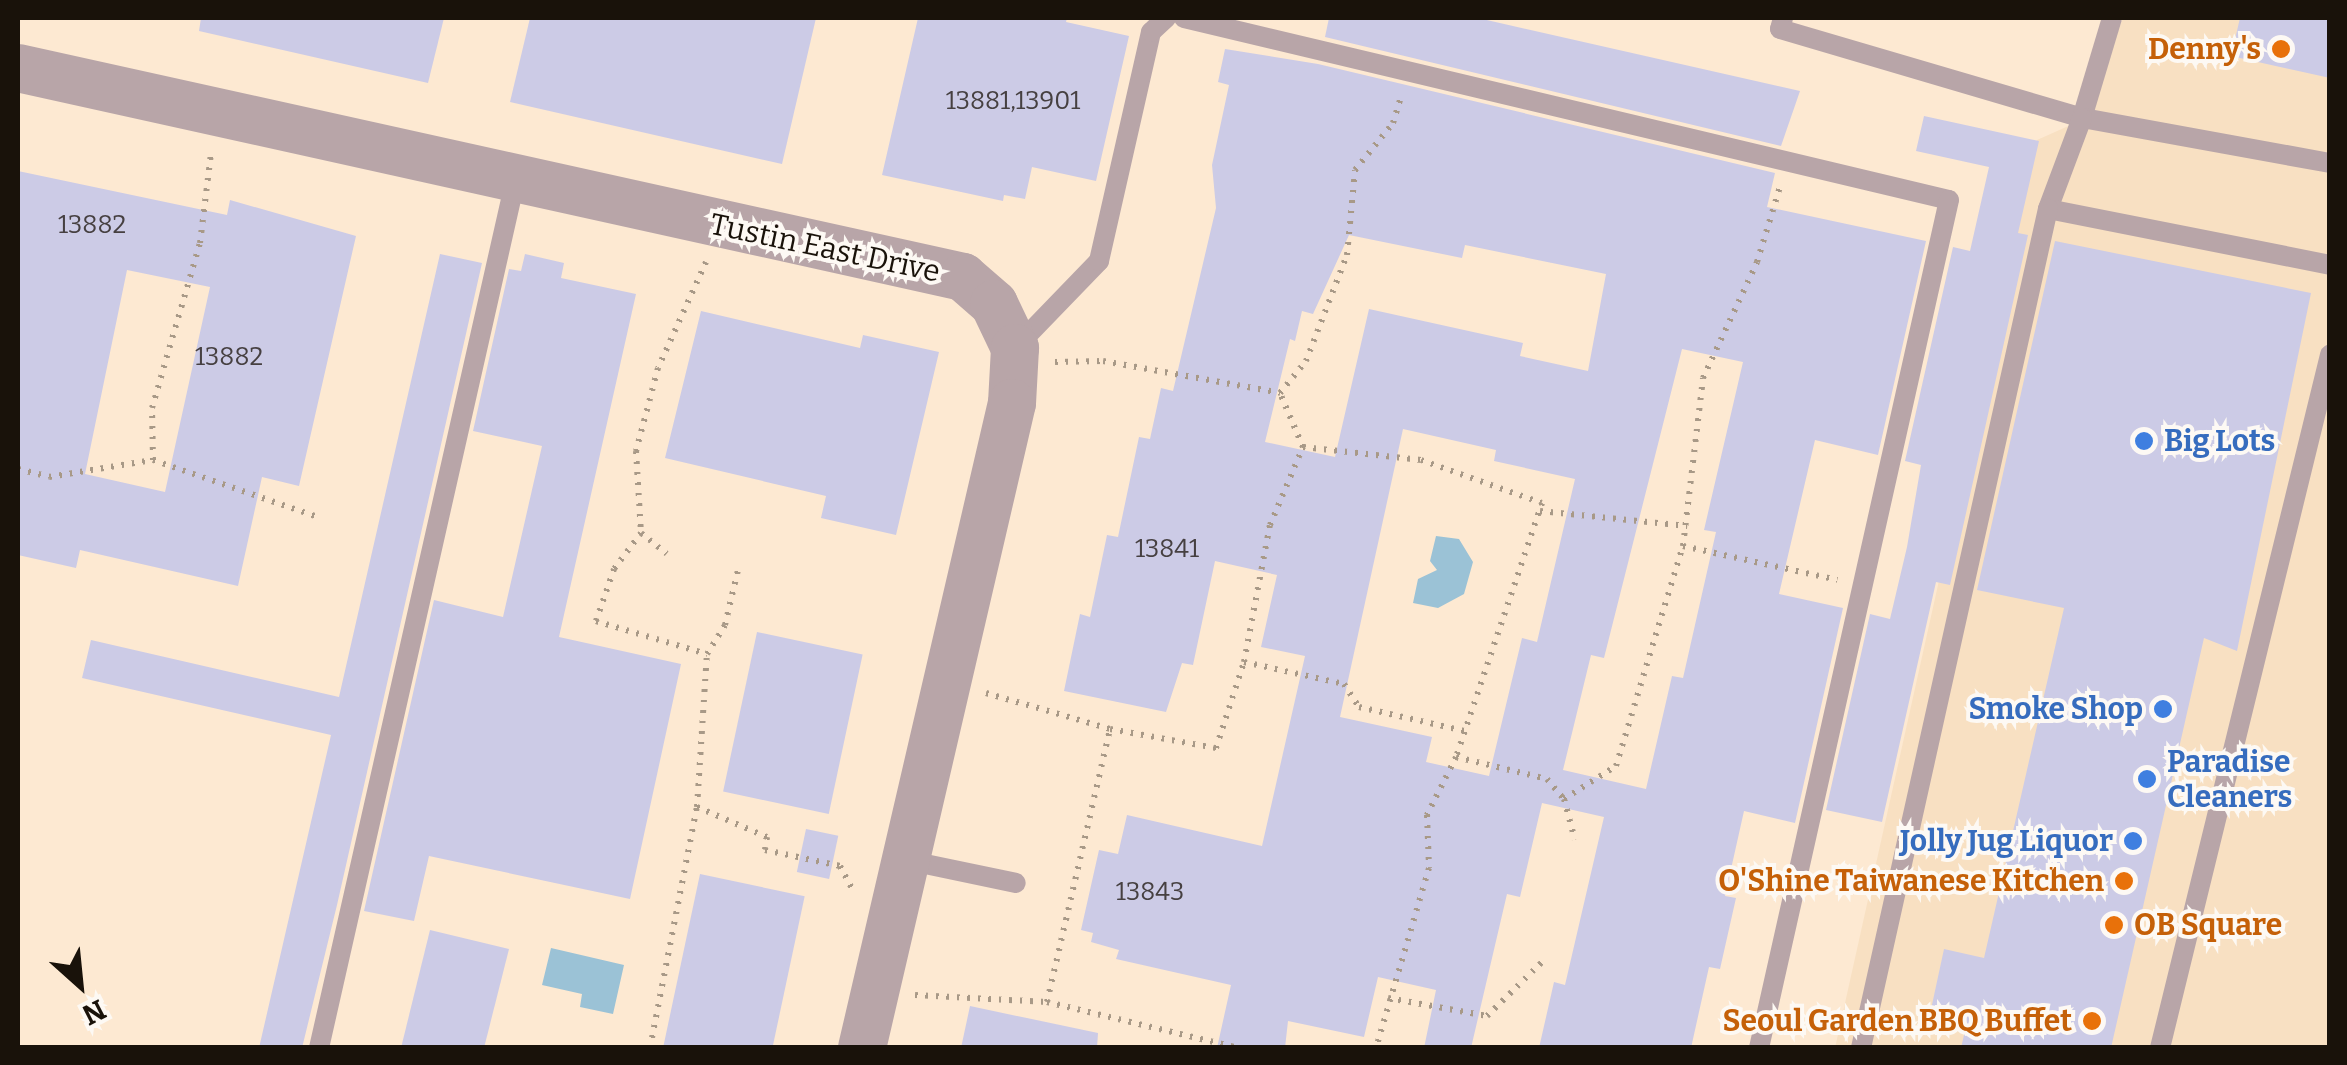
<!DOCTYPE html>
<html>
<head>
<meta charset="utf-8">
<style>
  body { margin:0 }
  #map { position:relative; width:2347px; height:1065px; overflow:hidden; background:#fde9d2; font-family:Bitter,serif }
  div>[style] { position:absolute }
  .built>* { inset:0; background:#f8e0c2 }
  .water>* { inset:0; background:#9bc2d6 }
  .building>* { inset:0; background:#cccbe6; transform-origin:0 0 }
  .path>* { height:6px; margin-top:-3px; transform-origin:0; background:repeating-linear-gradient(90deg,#a89987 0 2.5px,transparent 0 10.5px) }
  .service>* { height:20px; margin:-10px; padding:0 10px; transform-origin:10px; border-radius:10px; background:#b8a5a8 }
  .tertiary>* { height:48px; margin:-24px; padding:0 24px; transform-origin:24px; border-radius:24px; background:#b8a5a8 }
  .dots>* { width:28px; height:28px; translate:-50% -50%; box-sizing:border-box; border:5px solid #fdf9f4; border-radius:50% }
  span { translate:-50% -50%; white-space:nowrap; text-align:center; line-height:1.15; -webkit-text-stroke:8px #fdf9f4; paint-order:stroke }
  .number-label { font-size:25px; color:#464041 }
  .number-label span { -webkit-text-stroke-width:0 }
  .food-label { font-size:30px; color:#c56008; font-weight:700 }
  .right { translate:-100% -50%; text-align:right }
  .left { translate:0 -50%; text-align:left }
  .street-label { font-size:30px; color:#19120a }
  .shop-label { font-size:30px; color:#366cbe; font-weight:700 }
  .frame { position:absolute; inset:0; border:20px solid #19120a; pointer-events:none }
  .north { position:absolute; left:30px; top:935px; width:100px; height:100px; -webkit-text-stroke:8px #fdf9f4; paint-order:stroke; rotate:153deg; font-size:28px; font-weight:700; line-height:40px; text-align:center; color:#19120a }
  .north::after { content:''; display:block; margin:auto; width:35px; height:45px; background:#19120a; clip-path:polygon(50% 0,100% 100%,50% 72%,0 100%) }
</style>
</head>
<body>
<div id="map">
  <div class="built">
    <i style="clip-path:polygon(2123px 18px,2329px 18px,2329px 1047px,1835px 1048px,2037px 140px,2084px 119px)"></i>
  </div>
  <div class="water">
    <i style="clip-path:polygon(1436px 536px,1459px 539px,1473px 562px,1464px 594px,1438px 608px,1413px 603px,1418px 579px,1437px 570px,1430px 561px)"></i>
    <i style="clip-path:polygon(551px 948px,624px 965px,613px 1014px,580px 1007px,582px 994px,542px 985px)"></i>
  </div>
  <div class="building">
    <i style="clip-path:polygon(201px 18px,444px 18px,428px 83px,199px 31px)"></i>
    <i style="clip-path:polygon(530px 18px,816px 18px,782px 164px,510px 102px)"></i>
    <i style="clip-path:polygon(918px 18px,1067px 18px,1066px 22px,1129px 36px,1096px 181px,1032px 167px,1025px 199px,1004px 195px,1003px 201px,882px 175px)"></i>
    <i style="clip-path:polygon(1329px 18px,1478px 18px,1800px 91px,1781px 146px,1325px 37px)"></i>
    <i style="clip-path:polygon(2240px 18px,2330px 18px,2330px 78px,2231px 56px)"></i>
    <i style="clip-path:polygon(evenodd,1225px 49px,1318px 64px,1775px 173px,1767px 207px,1926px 241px,1878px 455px,1815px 440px,1779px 594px,1843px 608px,1795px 823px,1744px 811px,1725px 896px,1736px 898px,1720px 969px,1709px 967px,1691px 1048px,1539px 1048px,1554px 982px,1565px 985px,1604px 817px,1542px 803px,1520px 897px,1507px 894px,1471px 1048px,1424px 1048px,1436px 990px,1378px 977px,1364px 1037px,1288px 1021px,1285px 1048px,1217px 1048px,1231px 985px,1116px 959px,1119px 950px,1091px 942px,1093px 933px,1081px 930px,1099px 850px,1118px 854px,1127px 815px,1262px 846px,1305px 656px,1261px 647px,1277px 575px,1215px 561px,1193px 665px,1182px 663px,1166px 712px,1064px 691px,1080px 614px,1090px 617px,1107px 535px,1118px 537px,1139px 437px,1150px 439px,1161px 388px,1173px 391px,1216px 208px,1212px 165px,1229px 85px,1218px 82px,1225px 49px,1349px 235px,1462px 258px,1465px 245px,1606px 274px,1588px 371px,1520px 356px,1523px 343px,1369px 309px,1335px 457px,1265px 442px,1290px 339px,1295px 341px,1302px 311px,1313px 314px,1349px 235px,1225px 49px,1682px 349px,1743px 362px,1704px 530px,1716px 532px,1683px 678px,1672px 676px,1646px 789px,1563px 770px,1591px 655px,1604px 658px,1682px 349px,1225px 49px,1403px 429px,1496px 450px,1494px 461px,1575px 479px,1537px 642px,1522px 638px,1489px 776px,1426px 762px,1432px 737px,1340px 717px,1403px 429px)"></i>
    <i style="clip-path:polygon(1924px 116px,2039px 141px,2018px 233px,2028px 235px,1950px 585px,1936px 582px,1882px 822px,1826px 810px,1870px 614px,1890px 619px,1907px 547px,1921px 465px,1905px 461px,1953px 247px,1970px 251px,1989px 167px,1916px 151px)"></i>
    <i style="clip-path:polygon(evenodd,18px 171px,227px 215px,230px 200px,356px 236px,299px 486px,262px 477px,238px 586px,80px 550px,76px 568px,18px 555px,18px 171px,127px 270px,210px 287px,165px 492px,85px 474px,127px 270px)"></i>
    <i style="clip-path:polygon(2055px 241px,2311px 293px,2237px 651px,2204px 638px,2111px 1048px,1961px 1048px,1967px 1022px,1930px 1014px,1944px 949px,1984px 958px,2064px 608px,1977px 590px)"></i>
    <i style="clip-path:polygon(440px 254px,482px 263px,337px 905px,302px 1048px,259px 1048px,331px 735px,82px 678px,91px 640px,339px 697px)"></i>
    <i style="clip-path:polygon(525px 254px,564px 263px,561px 278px,636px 294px,559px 637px,681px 664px,630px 899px,429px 856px,414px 921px,364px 911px,434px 600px,503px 617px,542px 446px,473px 431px,509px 269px,521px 271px)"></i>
    <i style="clip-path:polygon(701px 311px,860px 348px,863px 335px,939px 352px,896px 535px,821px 518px,826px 496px,665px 458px)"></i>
    <i style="left:757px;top:632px;width:108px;height:163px;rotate:12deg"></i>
    <i style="left:806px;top:829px;width:33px;height:44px;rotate:12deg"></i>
    <i style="left:700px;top:874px;width:107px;height:177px;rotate:12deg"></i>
    <i style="clip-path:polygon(430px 930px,509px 949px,484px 1048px,401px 1048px)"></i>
    <i style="clip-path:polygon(970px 1006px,1098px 1033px,1097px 1048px,961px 1048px)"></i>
  </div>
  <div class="path">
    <i style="left:706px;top:262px;width:116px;rotate:114.4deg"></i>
    <i style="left:658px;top:368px;width:86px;rotate:104.8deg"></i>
    <i style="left:636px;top:451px;width:82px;rotate:86.5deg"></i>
    <i style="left:641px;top:533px;width:45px;rotate:126.9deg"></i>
    <i style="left:614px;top:569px;width:55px;rotate:109.1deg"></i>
    <i style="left:596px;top:621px;width:116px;rotate:16.6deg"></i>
    <i style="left:1055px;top:362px;width:48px;rotate:-1.2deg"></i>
    <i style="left:1103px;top:361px;width:180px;rotate:10.2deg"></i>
    <i style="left:1280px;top:393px;width:41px;rotate:-50.9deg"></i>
    <i style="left:1306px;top:361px;width:114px;rotate:-68.9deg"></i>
    <i style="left:1347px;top:255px;width:85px;rotate:-84.6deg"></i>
    <i style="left:1355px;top:170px;width:60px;rotate:-51deg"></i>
    <i style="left:1393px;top:123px;width:28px;rotate:-73deg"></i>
    <i style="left:1303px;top:447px;width:119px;rotate:6.3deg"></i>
    <i style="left:1421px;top:460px;width:128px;rotate:19.6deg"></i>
    <i style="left:1542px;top:503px;width:268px;rotate:108.7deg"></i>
    <i style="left:1456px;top:757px;width:65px;rotate:116.6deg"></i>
    <i style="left:1427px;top:815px;width:53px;rotate:87.8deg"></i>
    <i style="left:1429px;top:868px;width:188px;rotate:106.4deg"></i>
    <i style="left:153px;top:460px;width:52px;rotate:-91.1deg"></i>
    <i style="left:152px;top:408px;width:172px;rotate:-73.8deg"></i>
    <i style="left:200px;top:243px;width:91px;rotate:-83deg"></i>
    <i style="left:18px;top:469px;width:32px;rotate:14deg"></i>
    <i style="left:49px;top:477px;width:105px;rotate:-9.3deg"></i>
    <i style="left:153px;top:460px;width:171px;rotate:19.1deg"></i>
    <i style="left:1540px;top:511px;width:148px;rotate:5.8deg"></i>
    <i style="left:641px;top:533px;width:33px;rotate:39deg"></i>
    <i style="left:1683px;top:546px;width:158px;rotate:12.4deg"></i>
    <i style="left:1244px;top:662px;width:102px;rotate:12.4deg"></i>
    <i style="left:1344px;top:684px;width:27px;rotate:57deg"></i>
    <i style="left:1359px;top:707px;width:109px;rotate:12.8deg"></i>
    <i style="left:986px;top:693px;width:129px;rotate:16.2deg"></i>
    <i style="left:1110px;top:729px;width:108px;rotate:10.2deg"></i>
    <i style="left:1216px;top:748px;width:90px;rotate:-72deg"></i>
    <i style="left:1244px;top:662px;width:139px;rotate:-79.3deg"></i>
    <i style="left:1270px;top:525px;width:85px;rotate:-67.1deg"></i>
    <i style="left:1303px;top:447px;width:59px;rotate:-113.1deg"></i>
    <i style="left:1456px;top:757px;width:94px;rotate:13.6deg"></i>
    <i style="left:1547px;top:779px;width:26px;rotate:50deg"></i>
    <i style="left:1564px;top:799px;width:42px;rotate:75deg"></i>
    <i style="left:1564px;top:799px;width:62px;rotate:-32.4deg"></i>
    <i style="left:1616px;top:766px;width:230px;rotate:-73.1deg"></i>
    <i style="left:1683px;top:546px;width:169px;rotate:-83.2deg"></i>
    <i style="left:1703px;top:378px;width:128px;rotate:-65deg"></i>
    <i style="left:1757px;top:262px;width:78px;rotate:-73deg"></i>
    <i style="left:697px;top:807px;width:76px;rotate:23.2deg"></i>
    <i style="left:767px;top:837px;width:13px;rotate:99deg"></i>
    <i style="left:765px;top:850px;width:77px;rotate:12deg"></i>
    <i style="left:840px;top:866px;width:27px;rotate:62deg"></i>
    <i style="left:915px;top:995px;width:132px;rotate:3deg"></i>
    <i style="left:1047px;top:1002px;width:196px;rotate:13.5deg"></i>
    <i style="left:1388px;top:998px;width:101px;rotate:10.3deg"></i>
    <i style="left:1487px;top:1016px;width:77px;rotate:-44.5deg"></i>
    <i style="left:1047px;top:1002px;width:280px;rotate:-77deg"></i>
    <i style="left:650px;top:1048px;width:246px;rotate:-79deg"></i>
    <i style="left:697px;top:807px;width:153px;rotate:-86.3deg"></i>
    <i style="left:707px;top:654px;width:34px;rotate:-58deg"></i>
    <i style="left:725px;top:625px;width:57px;rotate:-76.7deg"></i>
  </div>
  <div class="service">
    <i style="left:1184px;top:18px;width:786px;rotate:13.38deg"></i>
    <i style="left:1949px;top:200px;width:869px;rotate:102.63deg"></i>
    <i style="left:1783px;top:18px;width:11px;rotate:105deg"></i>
    <i style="left:1780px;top:29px;width:315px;rotate:16.4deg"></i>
    <i style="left:2082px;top:118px;width:104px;rotate:-73.3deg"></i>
    <i style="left:2330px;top:163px;width:252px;rotate:-169.7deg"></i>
    <i style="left:2082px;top:118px;width:97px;rotate:110.5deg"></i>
    <i style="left:2048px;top:209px;width:288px;rotate:11.2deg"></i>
    <i style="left:1015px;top:348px;width:121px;rotate:-46deg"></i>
    <i style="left:1099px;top:261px;width:235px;rotate:-77.2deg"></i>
    <i style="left:1151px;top:32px;width:21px;rotate:-43deg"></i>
    <i style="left:906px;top:860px;width:112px;rotate:11.8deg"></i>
    <i style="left:319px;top:1048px;width:888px;rotate:-77.25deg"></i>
    <i style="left:1861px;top:1048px;width:860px;rotate:-77.44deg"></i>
    <i style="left:2160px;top:1048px;width:714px;rotate:-76.22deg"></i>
  </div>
  <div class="tertiary">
    <i style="left:18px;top:68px;width:968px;rotate:12.47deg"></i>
    <i style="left:963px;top:277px;width:41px;rotate:41.1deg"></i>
    <i style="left:994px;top:304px;width:49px;rotate:64.5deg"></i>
    <i style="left:1015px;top:348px;width:55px;rotate:93.1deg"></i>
    <i style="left:1012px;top:403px;width:662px;rotate:103.09deg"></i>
  </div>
  <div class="dots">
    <i style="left:2281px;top:49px;background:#e8710a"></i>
    <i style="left:2144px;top:441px;background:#3f7fe0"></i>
    <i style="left:2163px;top:709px;background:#3f7fe0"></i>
    <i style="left:2147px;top:779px;background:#3f7fe0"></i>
    <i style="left:2133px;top:841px;background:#3f7fe0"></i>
    <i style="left:2124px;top:881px;background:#e8710a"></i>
    <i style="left:2114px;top:925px;background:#e8710a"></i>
    <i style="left:2092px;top:1021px;background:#e8710a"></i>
  </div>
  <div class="number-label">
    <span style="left:1013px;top:101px">13881,13901</span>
    <span style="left:92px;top:225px">13882</span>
    <span style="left:229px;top:357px">13882</span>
    <span style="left:1167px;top:549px">13841</span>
    <span style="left:1150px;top:892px">13843</span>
  </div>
  <div class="food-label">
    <span class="right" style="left:2261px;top:49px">Denny's</span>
    <span class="right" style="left:2104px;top:881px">O'Shine Taiwanese Kitchen</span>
    <span class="left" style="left:2134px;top:925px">OB Square</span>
    <span class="right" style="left:2072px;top:1021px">Seoul Garden BBQ Buffet</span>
  </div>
  <div class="street-label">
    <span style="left:825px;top:248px;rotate:12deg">Tustin East Drive</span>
  </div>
  <div class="shop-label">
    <span class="left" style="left:2164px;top:441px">Big Lots</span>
    <span class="right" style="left:2143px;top:709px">Smoke Shop</span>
    <span class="left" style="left:2167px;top:779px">Paradise<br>Cleaners</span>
    <span class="right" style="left:2113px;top:841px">Jolly Jug Liquor</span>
  </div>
  <div class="frame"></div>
  <div class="north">N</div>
</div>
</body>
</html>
